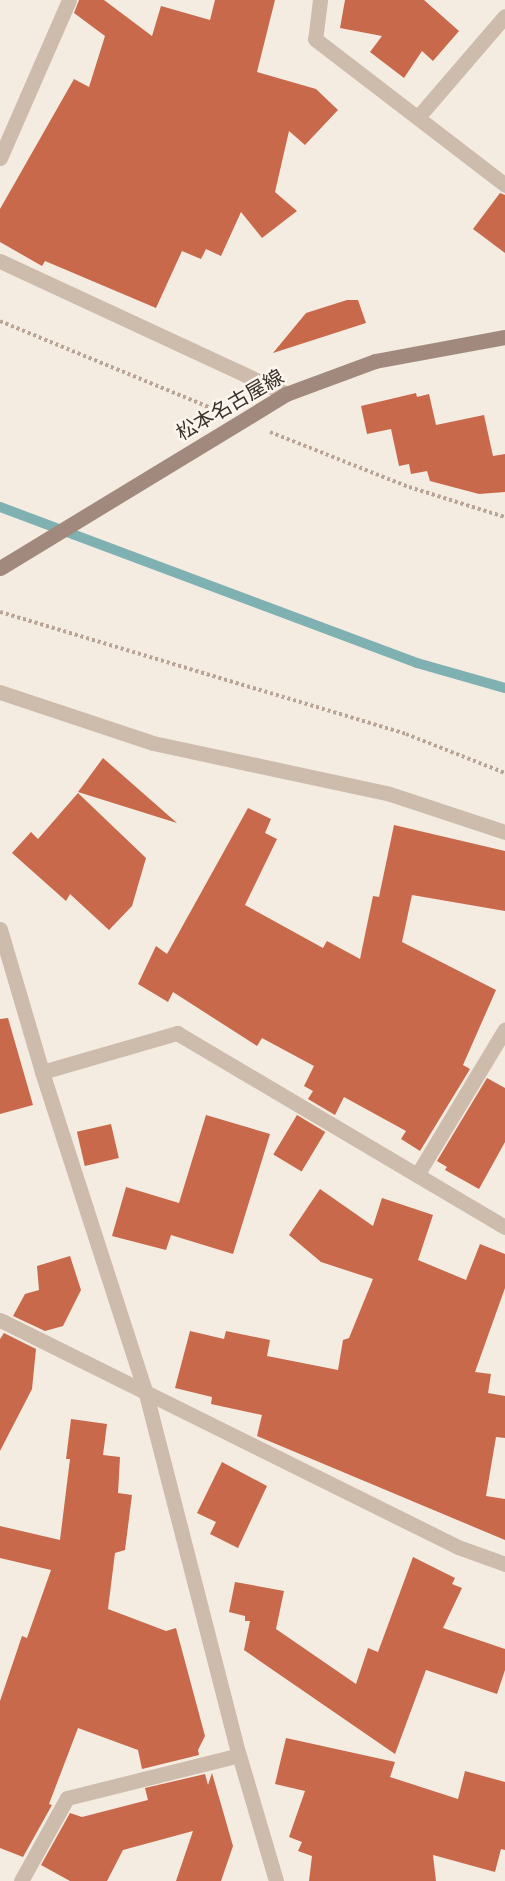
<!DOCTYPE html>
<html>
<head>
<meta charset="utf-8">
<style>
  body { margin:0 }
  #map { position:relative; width:505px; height:1881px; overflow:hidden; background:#f4ebe1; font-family:Roboto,"Noto Sans JP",sans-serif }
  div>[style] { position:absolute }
  .stream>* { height:10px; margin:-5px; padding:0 5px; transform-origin:5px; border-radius:5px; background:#7fb0b2 }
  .building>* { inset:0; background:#c8694b; transform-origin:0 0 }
  .path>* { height:4px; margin-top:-2px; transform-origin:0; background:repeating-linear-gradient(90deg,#b9a596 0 3px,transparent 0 6px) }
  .minor>* { height:15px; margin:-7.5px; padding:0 7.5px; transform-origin:7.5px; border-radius:7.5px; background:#cdbbac }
  .tertiary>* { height:15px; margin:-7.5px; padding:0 7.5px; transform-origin:7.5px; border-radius:7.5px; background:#cdbbac }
  .secondary>* { height:15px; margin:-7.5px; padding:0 7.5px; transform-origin:7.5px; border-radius:7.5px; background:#a18a7d }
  span { translate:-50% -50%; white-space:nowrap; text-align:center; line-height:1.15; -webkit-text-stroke:5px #fbf5ee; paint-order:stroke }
  .street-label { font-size:20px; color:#3b302b }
</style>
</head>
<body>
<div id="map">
  <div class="stream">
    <i style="left:0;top:507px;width:445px;rotate:20.5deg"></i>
    <i style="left:417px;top:663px;width:91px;rotate:15.9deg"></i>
  </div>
  <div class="building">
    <i style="clip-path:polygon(79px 0,104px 0,152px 36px,161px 6px,210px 20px,215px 0,275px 0,257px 72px,316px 89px,338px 110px,305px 145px,289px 131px,275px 192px,297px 211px,262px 238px,241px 212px,221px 256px,206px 249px,201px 259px,182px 251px,156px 308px,45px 261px,42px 266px,0 242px,0 209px,74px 79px,89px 87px,105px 36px,74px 13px)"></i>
    <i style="clip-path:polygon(345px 0,424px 0,459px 31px,433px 61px,422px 51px,404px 78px,370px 52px,382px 36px,340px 28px)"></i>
    <i style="clip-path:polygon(500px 193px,505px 195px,505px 253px,473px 229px)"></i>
    <i style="clip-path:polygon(347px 300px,358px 300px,366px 323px,273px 353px,306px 313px)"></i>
    <i style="clip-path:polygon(416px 393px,417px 397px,429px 394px,436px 425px,484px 415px,493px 456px,505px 454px,505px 492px,479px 494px,430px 481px,427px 471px,411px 474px,409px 464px,399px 466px,391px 429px,367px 434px,361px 406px)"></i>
    <i style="clip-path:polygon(103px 758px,177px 823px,78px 792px)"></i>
    <i style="clip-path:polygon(78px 793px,146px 858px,132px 906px,109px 930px,70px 894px,66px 901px,12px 853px,31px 832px,38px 839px)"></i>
    <i style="clip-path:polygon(248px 808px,271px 819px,265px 833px,277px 839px,245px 905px,323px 948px,327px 941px,360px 959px,373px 896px,379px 897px,394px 825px,505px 851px,505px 911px,412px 895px,402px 942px,496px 990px,463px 1065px,470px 1069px,420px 1151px,401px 1139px,406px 1131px,344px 1097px,335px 1115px,308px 1099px,313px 1091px,304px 1086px,314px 1066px,262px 1038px,257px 1046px,173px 992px,168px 1002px,138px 984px,156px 946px,167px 954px)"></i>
    <i style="clip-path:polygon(8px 1018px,33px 1105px,0 1114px,0 1019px)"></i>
    <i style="clip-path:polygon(487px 1078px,505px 1088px,505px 1142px,479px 1189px,445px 1170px,447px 1167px,437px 1161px)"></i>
    <i style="clip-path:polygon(206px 1115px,270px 1134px,233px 1254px,171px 1235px,166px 1250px,112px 1236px,126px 1187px,179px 1203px)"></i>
    <i style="left:297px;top:1115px;width:33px;height:46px;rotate:31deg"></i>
    <i style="left:111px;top:1124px;width:35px;height:35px;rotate:77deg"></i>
    <i style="clip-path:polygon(320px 1189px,373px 1226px,382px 1198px,433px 1215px,418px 1260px,466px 1280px,480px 1244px,505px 1254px,505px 1288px,475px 1372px,491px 1374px,488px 1393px,505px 1396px,505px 1438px,496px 1437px,486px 1496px,505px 1499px,505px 1540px,257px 1436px,262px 1415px,211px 1404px,212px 1397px,175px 1388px,190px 1331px,224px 1339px,226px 1331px,270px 1340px,267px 1356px,338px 1370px,343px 1340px,349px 1338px,373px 1279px,321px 1262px,289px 1235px)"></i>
    <i style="clip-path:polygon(70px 1256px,81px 1290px,63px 1326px,45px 1331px,13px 1316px,25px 1294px,39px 1290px,37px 1266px)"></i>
    <i style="clip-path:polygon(4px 1333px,36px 1349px,32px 1389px,0 1451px,0 1339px)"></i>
    <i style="clip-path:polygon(71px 1419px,107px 1424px,103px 1455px,120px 1457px,118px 1493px,132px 1495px,125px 1550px,115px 1553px,108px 1609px,166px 1631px,176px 1628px,205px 1736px,198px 1750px,199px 1755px,142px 1769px,138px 1750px,78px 1728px,49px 1804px,52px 1805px,23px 1857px,0 1848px,0 1701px,22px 1636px,27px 1638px,51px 1570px,0 1558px,0 1526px,60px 1540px,70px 1459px,66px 1459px)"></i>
    <i style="clip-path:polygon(222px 1462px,267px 1486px,238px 1548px,210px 1534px,216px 1522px,197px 1513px)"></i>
    <i style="clip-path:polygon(413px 1557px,455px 1578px,452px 1584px,462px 1588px,443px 1628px,505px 1649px,505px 1670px,497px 1694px,426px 1670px,395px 1754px,244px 1650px,250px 1621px,245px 1621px,245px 1616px,229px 1612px,235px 1582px,284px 1591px,276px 1629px,356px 1684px,368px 1648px,378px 1652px)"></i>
    <i style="clip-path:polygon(286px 1738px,395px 1762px,390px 1777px,458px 1799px,465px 1771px,505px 1782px,505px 1850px,501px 1849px,495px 1872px,433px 1855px,436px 1881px,309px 1881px,312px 1856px,298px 1851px,302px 1842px,289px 1837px,305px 1791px,275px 1784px)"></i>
    <i style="clip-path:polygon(212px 1773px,233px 1846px,221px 1881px,176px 1881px,193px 1831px,123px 1850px,107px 1881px,70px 1881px,41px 1865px,70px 1813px,82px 1817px,148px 1800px,145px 1788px,205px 1774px,208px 1785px)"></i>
  </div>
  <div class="path">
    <i style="left:0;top:321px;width:230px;rotate:22.4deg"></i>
    <i style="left:270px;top:432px;width:149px;rotate:21.6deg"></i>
    <i style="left:409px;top:487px;width:101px;rotate:17.4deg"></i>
    <i style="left:0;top:612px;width:424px;rotate:16.7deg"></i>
    <i style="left:406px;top:734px;width:106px;rotate:21.5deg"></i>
  </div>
  <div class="minor">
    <i style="left:320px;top:0;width:39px;rotate:97deg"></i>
    <i style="left:315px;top:39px;width:240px;rotate:37.5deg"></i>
    <i style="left:418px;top:117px;width:133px;rotate:-49.3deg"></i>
    <i style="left:0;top:158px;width:172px;rotate:-66.4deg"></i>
    <i style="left:0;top:261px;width:315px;rotate:24.9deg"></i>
    <i style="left:0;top:692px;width:161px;rotate:18.4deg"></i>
    <i style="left:153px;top:743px;width:242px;rotate:12.1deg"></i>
    <i style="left:390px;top:794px;width:121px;rotate:18.3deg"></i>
    <i style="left:42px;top:1072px;width:141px;rotate:-16.1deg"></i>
    <i style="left:177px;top:1033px;width:381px;rotate:30.6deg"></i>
    <i style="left:417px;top:1175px;width:170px;rotate:-58.9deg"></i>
    <i style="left:0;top:1320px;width:511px;rotate:26.36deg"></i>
    <i style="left:458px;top:1547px;width:50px;rotate:19.9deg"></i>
    <i style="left:21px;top:1881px;width:95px;rotate:-61deg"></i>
    <i style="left:67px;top:1798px;width:177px;rotate:-14deg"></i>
  </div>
  <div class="tertiary">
    <i style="left:0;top:929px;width:149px;rotate:73.6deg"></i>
    <i style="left:42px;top:1072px;width:338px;rotate:72.1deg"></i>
    <i style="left:146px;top:1394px;width:373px;rotate:75.6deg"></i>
    <i style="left:239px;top:1755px;width:131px;rotate:73.6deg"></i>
  </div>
  <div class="secondary">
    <i style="left:0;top:568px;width:335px;rotate:-31.3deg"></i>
    <i style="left:286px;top:394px;width:95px;rotate:-20.3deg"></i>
    <i style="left:375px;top:361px;width:132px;rotate:-10.5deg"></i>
  </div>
  <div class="street-label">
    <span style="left:230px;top:405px;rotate:-30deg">松本名古屋線</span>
  </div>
</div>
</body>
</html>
